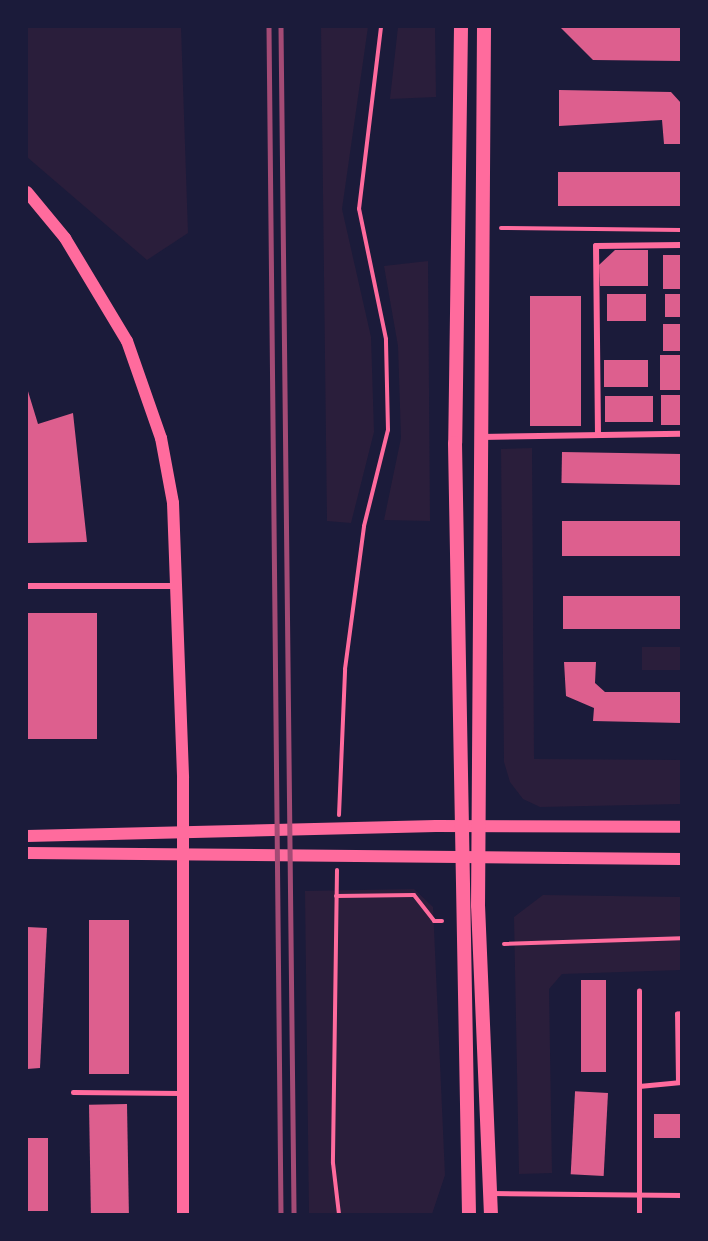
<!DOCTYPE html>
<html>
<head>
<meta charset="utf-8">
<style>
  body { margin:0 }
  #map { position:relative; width:708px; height:1241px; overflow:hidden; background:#1b1b3a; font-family:Commissioner,sans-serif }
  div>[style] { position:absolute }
  .green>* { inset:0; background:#2a1e3b; transform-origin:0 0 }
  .building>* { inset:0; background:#dd5f8e; transform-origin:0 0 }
  .path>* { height:4px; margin:-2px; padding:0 2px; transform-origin:2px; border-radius:2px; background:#ff6b9d }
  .service>* { height:4.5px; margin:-2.25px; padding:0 2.25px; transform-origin:2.25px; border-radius:2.25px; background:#ff6b9d }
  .minor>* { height:6px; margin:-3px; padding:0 3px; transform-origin:3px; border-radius:3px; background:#ff6b9d }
  .secondary>* { height:12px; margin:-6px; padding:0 6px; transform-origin:6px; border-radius:6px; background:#ff6b9d }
  .primary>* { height:14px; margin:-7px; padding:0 7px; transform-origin:7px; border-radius:7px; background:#ff6b9d }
  .rail>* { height:4.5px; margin:-2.25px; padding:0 2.25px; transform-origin:2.25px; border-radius:2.25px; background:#a44b75 }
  span { translate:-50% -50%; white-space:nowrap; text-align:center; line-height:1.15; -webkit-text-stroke:6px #1b1b3a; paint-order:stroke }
  .frame { position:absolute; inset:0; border:28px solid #1b1b3a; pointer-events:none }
</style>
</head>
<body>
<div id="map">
  <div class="green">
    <i style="clip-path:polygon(27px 27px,181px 27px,188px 233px,147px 260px,27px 157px)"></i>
    <i style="clip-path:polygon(321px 27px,368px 27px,342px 209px,371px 337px,374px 432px,351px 523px,327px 521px)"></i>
    <i style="clip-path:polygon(398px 27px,435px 27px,436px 97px,390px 99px)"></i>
    <i style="clip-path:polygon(428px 261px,430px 521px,384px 520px,401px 438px,398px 346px,384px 266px)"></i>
    <i style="clip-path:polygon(532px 448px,534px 759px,681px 760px,681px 804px,540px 807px,523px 799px,510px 782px,504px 762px,501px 449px)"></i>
    <i style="left:642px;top:647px;width:39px;height:23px"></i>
    <i style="clip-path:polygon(414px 889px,433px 907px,445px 1175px,432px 1214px,309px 1214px,305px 891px)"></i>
    <i style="clip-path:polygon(543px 895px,681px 897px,681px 970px,562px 974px,549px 989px,552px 1173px,519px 1174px,514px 917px)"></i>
  </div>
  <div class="building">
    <i style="clip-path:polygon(560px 27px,681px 27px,681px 61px,593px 60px)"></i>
    <i style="clip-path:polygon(559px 90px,671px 92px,681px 103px,681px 144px,664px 144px,662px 120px,559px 126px)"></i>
    <i style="left:558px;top:172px;width:123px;height:34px"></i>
    <i style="clip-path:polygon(615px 250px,648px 250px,648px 286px,600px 286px,599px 265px)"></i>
    <i style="left:663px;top:255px;width:18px;height:34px"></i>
    <i style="left:607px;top:294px;width:39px;height:27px"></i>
    <i style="left:665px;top:294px;width:16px;height:23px"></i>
    <i style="left:530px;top:296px;width:51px;height:130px"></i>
    <i style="left:663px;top:324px;width:18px;height:27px"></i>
    <i style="left:681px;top:355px;width:35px;height:21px;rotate:90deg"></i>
    <i style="left:604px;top:360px;width:44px;height:27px"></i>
    <i style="clip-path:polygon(27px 388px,38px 424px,73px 413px,87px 542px,27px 543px)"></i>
    <i style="left:661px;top:395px;width:20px;height:30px"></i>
    <i style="left:605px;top:396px;width:48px;height:26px"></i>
    <i style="left:562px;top:452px;width:119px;height:31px;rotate:1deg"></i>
    <i style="left:562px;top:521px;width:119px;height:35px"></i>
    <i style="left:681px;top:596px;width:33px;height:118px;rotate:90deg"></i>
    <i style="left:97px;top:613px;width:126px;height:70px;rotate:90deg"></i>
    <i style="clip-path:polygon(564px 662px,596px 662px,595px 683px,605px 692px,681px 692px,681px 723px,593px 721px,594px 708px,566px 696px)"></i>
    <i style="left:89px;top:920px;width:40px;height:154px"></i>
    <i style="clip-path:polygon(27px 927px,47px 928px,40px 1068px,27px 1069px)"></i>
    <i style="left:581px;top:980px;width:25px;height:92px"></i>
    <i style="left:608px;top:1093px;width:83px;height:33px;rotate:93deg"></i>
    <i style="left:127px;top:1104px;width:110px;height:38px;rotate:89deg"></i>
    <i style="left:654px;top:1114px;width:27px;height:24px"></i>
    <i style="left:27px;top:1138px;width:21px;height:73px"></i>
  </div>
  <div class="path">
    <i style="left:501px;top:228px;width:180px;rotate:0.6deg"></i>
    <i style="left:339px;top:815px;width:146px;rotate:-87.6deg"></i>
    <i style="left:345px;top:669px;width:144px;rotate:-82.4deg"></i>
    <i style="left:364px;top:526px;width:99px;rotate:-76deg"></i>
    <i style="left:388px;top:430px;width:91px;rotate:-91.3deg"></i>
    <i style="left:386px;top:339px;width:133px;rotate:-101.7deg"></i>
    <i style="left:359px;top:209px;width:183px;rotate:-83.1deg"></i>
    <i style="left:337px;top:870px;width:293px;rotate:90.8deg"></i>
    <i style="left:333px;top:1163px;width:51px;rotate:83.3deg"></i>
    <i style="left:336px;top:896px;width:78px;rotate:-0.7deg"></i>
    <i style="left:414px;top:895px;width:33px;rotate:52deg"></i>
    <i style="left:434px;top:921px;width:8px"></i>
    <i style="left:504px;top:944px;width:177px;rotate:-1.9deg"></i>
  </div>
  <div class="service">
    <i style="left:678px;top:1082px;width:68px;rotate:-90.8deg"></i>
    <i style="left:677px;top:1014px;width:4px;rotate:-14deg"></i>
    <i style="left:639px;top:1086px;width:42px;rotate:-5.4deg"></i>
    <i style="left:73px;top:1092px;width:108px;rotate:0.5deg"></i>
    <i style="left:492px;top:1193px;width:189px;rotate:0.6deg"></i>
    <i style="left:639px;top:1214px;width:223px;rotate:-90deg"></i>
  </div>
  <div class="minor">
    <i style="left:598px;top:435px;width:189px;rotate:-90.6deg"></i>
    <i style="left:596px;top:246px;width:85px;rotate:-0.7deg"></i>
    <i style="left:481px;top:437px;width:200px;rotate:-0.9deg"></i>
    <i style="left:27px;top:586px;width:149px"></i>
  </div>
  <div class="secondary">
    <i style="left:27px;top:192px;width:60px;rotate:50.4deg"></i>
    <i style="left:65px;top:238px;width:120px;rotate:59deg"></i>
    <i style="left:127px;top:341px;width:103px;rotate:70.7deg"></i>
    <i style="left:161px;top:438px;width:66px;rotate:79.5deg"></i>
    <i style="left:173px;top:503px;width:275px;rotate:87.9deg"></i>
    <i style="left:183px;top:778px;width:436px;rotate:90deg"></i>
    <i style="left:27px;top:836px;width:409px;rotate:-1.4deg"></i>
    <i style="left:436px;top:826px;width:245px;rotate:0.2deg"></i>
    <i style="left:27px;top:853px;width:654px;rotate:0.53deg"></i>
  </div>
  <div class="primary">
    <i style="left:461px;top:27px;width:416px;rotate:90.8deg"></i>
    <i style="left:455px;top:443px;width:771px;rotate:88.96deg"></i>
    <i style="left:484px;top:27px;width:878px;rotate:90.39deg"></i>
    <i style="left:478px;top:905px;width:309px;rotate:87.6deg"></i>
  </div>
  <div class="rail">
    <i style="left:269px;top:27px;width:1187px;rotate:89.42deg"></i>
    <i style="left:281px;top:27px;width:1187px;rotate:89.37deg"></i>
  </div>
  <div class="frame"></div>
</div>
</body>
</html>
